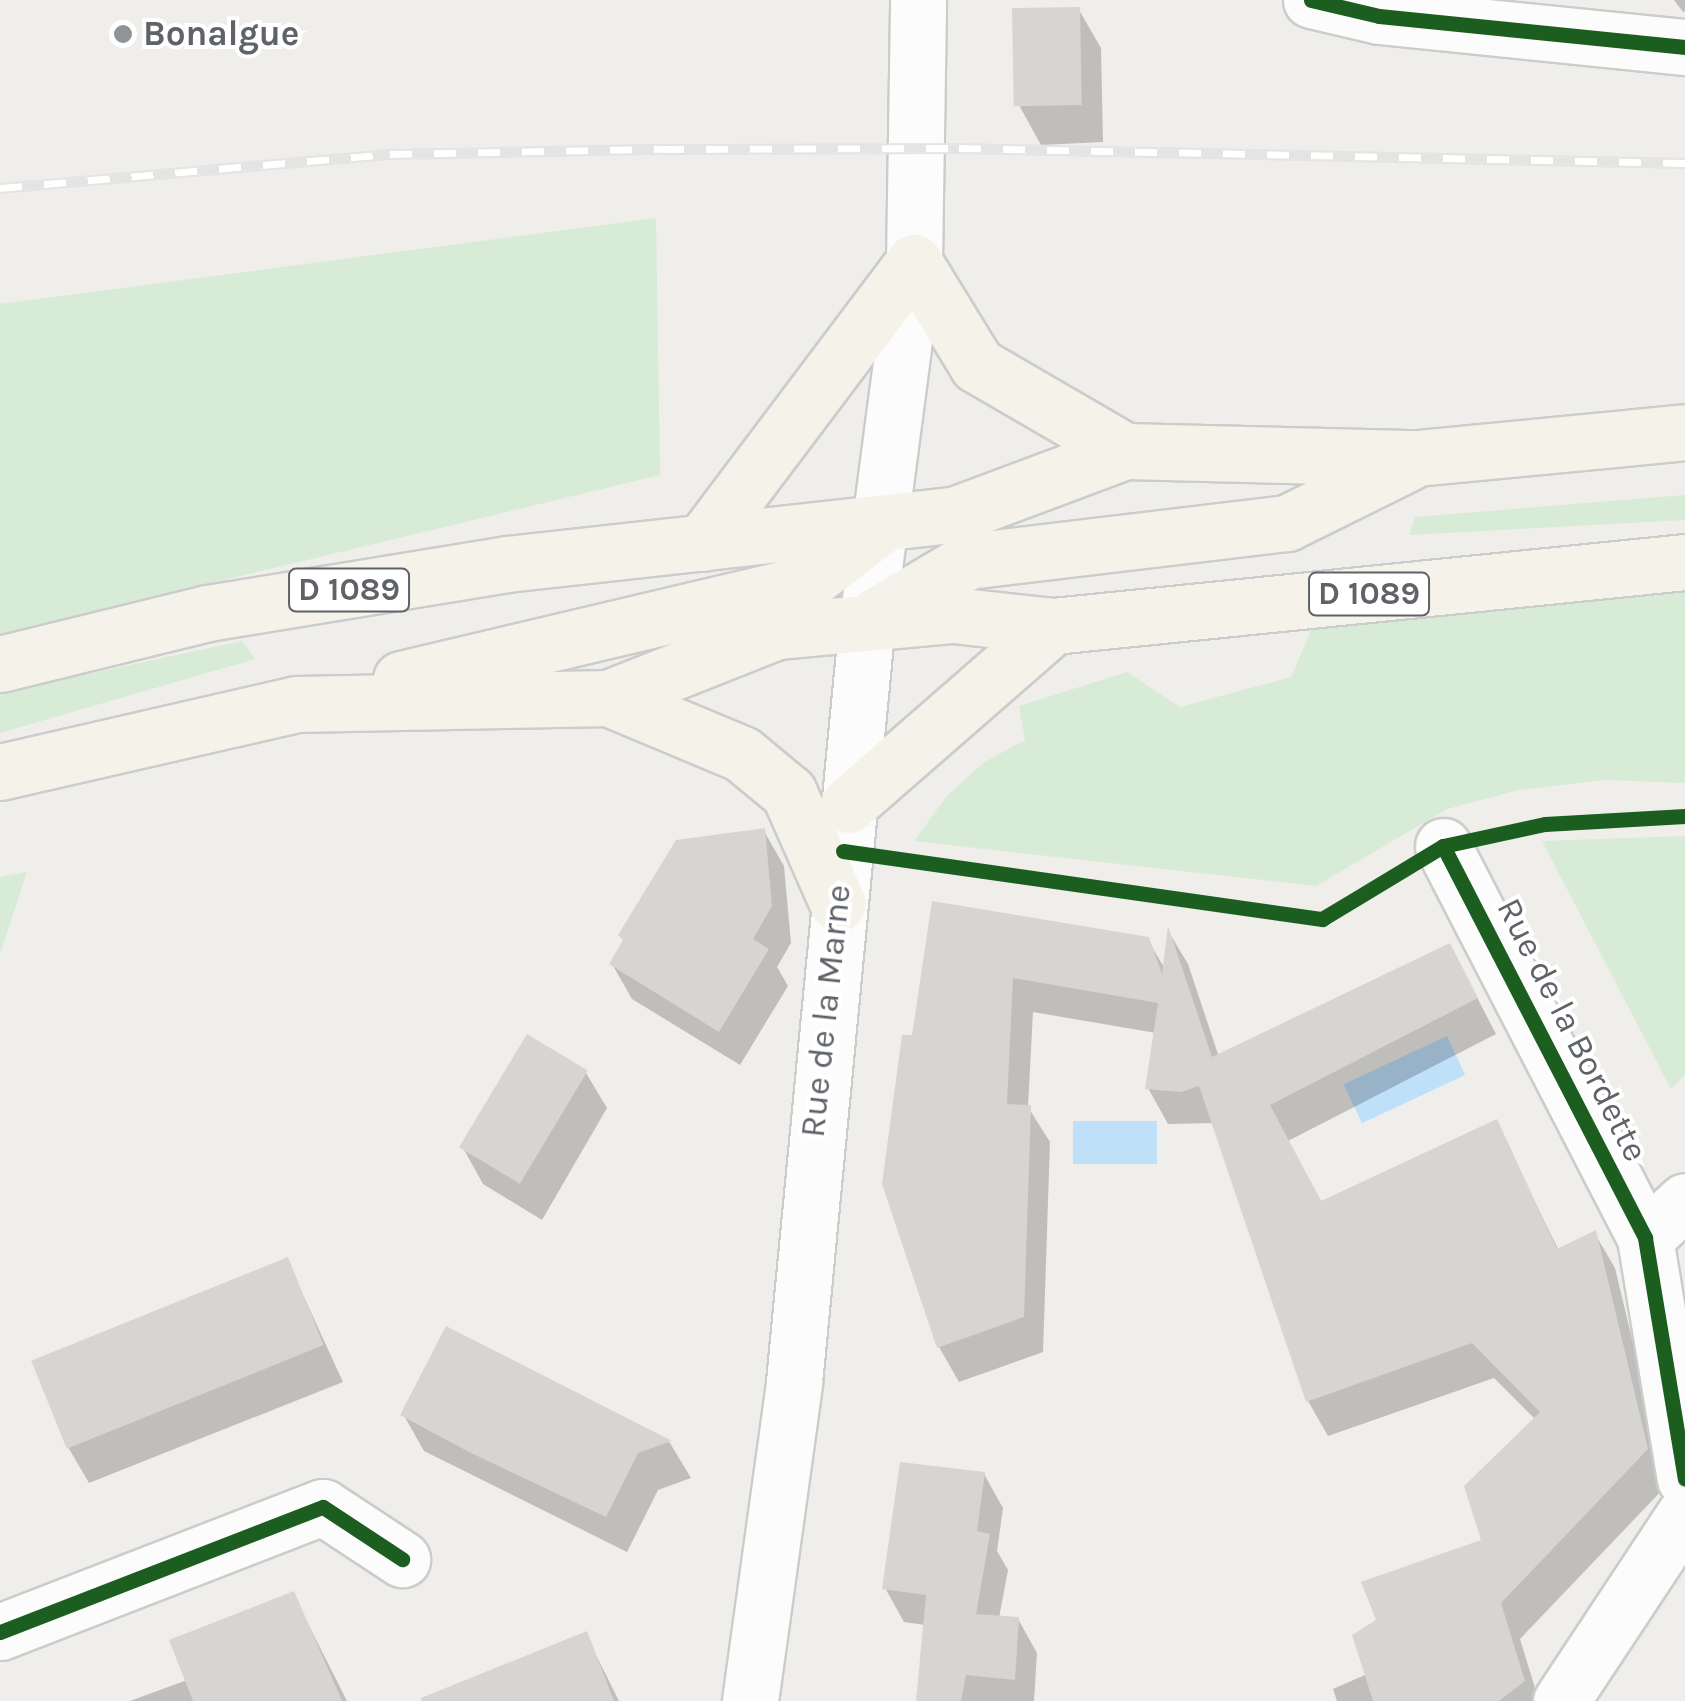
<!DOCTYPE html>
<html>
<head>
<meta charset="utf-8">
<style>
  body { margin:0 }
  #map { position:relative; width:1685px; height:1701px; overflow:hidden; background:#efeeea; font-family:Karla,sans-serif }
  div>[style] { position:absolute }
  .green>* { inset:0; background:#d8ebd6 }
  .water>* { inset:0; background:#bfe0f9; transform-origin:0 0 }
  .shadow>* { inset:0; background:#0003 }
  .building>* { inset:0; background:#d6d5d3; transform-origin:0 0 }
  .roads { filter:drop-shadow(2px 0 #cbcccc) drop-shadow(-2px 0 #cbcccc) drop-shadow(0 2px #cbcccc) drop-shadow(0 -2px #cbcccc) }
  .street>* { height:55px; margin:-27.5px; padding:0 27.5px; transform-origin:27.5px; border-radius:27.5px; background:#fdfcfc }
  .secondary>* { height:55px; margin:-27.5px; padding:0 27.5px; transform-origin:27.5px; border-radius:27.5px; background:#fdfcfc }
  .primary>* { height:55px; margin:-27.5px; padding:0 27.5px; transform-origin:27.5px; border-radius:27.5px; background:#f4f2e9 }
  .rail>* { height:11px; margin-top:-5.5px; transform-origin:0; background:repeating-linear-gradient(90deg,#fff 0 22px,#e4e4e4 0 44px); box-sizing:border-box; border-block:2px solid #e4e4e4 }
  .cycleway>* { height:15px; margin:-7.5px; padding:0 7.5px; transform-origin:7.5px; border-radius:7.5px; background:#1b5e20 }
  .dots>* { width:28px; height:28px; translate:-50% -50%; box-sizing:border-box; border:5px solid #fff; border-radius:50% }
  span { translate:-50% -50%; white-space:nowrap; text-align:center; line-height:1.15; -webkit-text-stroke:8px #fff; paint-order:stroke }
  .shield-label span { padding:2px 8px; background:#fff; border:2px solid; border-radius:8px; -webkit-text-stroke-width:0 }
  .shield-label { font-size:32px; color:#5f6368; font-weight:700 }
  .poi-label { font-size:35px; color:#5f6368; font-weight:700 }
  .left { translate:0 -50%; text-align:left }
  .street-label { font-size:35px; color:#5f6368 }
</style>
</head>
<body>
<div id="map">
  <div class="green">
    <i style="clip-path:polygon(656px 218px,660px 475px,0 634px,0 304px)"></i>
    <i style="clip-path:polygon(1685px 495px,1685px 520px,1409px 535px,1415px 517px)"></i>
    <i style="clip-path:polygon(1685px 588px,1685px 783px,1604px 780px,1519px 790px,1447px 809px,1316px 886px,914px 841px,946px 797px,983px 763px,1025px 740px,1019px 706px,1127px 672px,1180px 707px,1291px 677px,1314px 624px)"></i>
    <i style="clip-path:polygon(242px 641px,255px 659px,0 733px,0 693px)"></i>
    <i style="clip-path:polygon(1685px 836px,1685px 1075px,1671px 1089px,1542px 841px)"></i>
    <i style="clip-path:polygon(27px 872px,0 954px,0 877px)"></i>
  </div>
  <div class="water">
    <i style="left:1447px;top:1036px;width:43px;height:114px;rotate:65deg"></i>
    <i style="left:1073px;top:1121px;width:84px;height:43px"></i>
  </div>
  <div class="shadow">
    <i style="clip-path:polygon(1674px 0,1685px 0,1685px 11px,1683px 12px)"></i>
    <i style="clip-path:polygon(1079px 10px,1101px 48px,1103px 142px,1041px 145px,1020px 107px)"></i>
    <i style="clip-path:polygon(764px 831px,784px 866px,791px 943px,777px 967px,788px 986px,740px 1065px,632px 999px,612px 964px)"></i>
    <i style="clip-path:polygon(935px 904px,1148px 940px,1165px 969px,1170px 934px,1188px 964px,1219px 1057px,1469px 982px,1496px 1034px,1288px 1141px,1322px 1203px,1496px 1122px,1559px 1251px,1595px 1234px,1615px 1268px,1667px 1485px,1520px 1639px,1539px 1701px,1337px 1701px,1333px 1689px,1367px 1674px,1484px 1541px,1536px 1420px,1494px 1378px,1328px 1436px,1308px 1401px,1214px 1123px,1168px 1124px,1148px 1088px,1156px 1033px,1033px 1012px,1028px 1107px,1050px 1142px,1043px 1352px,959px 1382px,939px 1347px,914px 1038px)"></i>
    <i style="clip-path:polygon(586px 1073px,607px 1108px,542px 1220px,483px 1184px,463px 1148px)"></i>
    <i style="clip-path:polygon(287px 1260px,343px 1382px,89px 1483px,68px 1447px)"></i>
    <i style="clip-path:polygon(447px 1330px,670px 1443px,691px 1478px,658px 1490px,627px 1552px,424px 1451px,403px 1414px)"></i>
    <i style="clip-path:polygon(984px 1474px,1003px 1508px,997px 1551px,1008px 1570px,999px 1618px,1018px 1619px,1037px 1653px,1034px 1701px,919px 1701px,925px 1625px,904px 1622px,885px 1588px)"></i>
    <i style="clip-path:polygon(293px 1594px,347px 1701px,130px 1701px,187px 1680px)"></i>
    <i style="clip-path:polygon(586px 1635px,619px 1701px,420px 1701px)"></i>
  </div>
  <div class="building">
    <i style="left:1080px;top:7px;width:98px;height:68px;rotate:89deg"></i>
    <i style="clip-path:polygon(765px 828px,772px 906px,753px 939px,769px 949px,719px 1032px,609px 964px,623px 940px,618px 935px,676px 840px)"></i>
    <i style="clip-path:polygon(932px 901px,1149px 937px,1162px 974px,1168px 926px,1212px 1057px,1450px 943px,1478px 998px,1270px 1105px,1321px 1201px,1497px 1119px,1557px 1249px,1596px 1230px,1648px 1449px,1501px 1603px,1525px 1681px,1499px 1701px,1373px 1701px,1352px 1635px,1376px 1620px,1361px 1582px,1481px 1540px,1464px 1486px,1540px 1412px,1472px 1343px,1306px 1402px,1199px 1086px,1181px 1092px,1145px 1089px,1158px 1003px,1013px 978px,1007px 1104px,1031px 1105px,1024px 1317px,937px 1348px,882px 1184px,902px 1035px,912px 1035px)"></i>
    <i style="left:527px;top:1034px;width:71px;height:132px;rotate:31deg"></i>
    <i style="left:288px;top:1257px;width:95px;height:277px;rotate:68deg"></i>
    <i style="clip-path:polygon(446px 1326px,672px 1441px,638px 1453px,606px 1517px,471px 1453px,400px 1415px)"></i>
    <i style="clip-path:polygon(900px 1462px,985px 1472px,977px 1531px,990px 1534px,976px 1614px,1019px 1617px,1015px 1680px,966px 1675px,961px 1701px,916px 1701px,926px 1595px,882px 1589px)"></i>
    <i style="clip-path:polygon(294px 1591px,342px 1701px,193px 1701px,169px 1640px)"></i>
    <i style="clip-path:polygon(587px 1631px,614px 1701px,421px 1701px,421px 1698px)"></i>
  </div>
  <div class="roads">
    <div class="street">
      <i style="left:1311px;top:0;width:70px;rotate:13.2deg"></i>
      <i style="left:1379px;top:16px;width:308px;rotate:5.8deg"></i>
      <i style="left:1443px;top:846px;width:441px;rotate:62.7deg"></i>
      <i style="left:1645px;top:1238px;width:244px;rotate:80.6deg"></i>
      <i style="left:1645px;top:1238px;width:54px;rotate:-42.8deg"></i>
      <i style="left:0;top:1632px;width:346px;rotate:-21.2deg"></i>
      <i style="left:323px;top:1507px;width:95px;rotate:33.4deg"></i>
      <i style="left:1561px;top:1701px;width:224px;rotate:-56.5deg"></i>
    </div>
    <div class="secondary">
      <i style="left:750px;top:1701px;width:322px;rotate:-82.1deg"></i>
      <i style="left:794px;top:1382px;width:764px;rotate:-84.52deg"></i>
      <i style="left:867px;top:621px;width:362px;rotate:-82.5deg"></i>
      <i style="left:914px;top:262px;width:262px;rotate:-89.1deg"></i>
    </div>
    <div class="primary">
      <i style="left:702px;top:543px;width:352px;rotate:-53deg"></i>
      <i style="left:914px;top:262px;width:121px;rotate:58.5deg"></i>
      <i style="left:977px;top:365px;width:171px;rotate:30.2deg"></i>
      <i style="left:877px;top:615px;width:106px;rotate:-30.7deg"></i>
      <i style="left:968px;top:561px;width:321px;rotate:-6.8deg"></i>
      <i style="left:1287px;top:523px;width:137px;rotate:-26.4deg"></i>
      <i style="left:0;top:664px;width:214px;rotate:-13.8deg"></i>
      <i style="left:208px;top:613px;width:303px;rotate:-9.3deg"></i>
      <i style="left:507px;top:564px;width:450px;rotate:-6.3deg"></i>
      <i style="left:954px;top:515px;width:183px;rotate:-20.5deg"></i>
      <i style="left:1125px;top:451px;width:292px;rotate:1.4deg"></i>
      <i style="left:1417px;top:458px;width:269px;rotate:-5.5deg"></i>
      <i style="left:401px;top:679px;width:416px;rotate:-13.3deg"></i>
      <i style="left:806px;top:583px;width:96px;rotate:-37.3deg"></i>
      <i style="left:608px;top:698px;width:182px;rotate:-21.6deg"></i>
      <i style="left:777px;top:631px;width:177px;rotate:-5.2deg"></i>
      <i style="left:953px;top:615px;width:101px;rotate:6.3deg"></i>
      <i style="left:1053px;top:626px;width:635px;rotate:-5.78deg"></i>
      <i style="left:0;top:772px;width:305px;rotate:-12.9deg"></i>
      <i style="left:297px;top:704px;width:311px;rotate:-1.1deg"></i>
      <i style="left:608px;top:698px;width:145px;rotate:22.7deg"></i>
      <i style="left:742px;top:754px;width:61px;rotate:39.7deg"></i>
      <i style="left:789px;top:793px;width:121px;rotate:66.2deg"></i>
      <i style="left:848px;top:805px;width:272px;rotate:-41.1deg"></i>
    </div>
  </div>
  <div class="rail">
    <i style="left:0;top:188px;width:391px;rotate:-5deg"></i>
    <i style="left:390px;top:154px;width:272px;rotate:-1.1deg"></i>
    <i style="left:662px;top:149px;width:297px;rotate:-0.2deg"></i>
    <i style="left:959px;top:148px;width:726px;rotate:1.18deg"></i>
  </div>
  <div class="cycleway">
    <i style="left:1311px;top:0;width:70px;rotate:13.2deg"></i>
    <i style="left:1379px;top:16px;width:308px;rotate:5.8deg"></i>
    <i style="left:1443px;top:846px;width:441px;rotate:62.7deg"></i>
    <i style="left:1645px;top:1238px;width:244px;rotate:80.6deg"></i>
    <i style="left:843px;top:851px;width:484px;rotate:8.1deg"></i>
    <i style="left:1322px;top:919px;width:141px;rotate:-31.1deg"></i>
    <i style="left:1443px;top:846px;width:104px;rotate:-12.2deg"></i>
    <i style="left:1545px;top:824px;width:140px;rotate:-3.3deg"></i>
    <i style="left:0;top:1632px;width:346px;rotate:-21.2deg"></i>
    <i style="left:323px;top:1507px;width:95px;rotate:33.4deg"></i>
  </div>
  <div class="dots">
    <i style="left:123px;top:34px;background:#919496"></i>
  </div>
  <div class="shield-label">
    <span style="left:349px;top:590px">D 1089</span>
    <span style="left:1369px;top:594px">D 1089</span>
  </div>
  <div class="poi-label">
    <span class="left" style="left:143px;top:34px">Bonalgue</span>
  </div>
  <div class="street-label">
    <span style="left:826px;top:1011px;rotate:-84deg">Rue de la Marne</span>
    <span style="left:1572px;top:1030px;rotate:63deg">Rue de la Bordette</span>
  </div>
</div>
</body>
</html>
